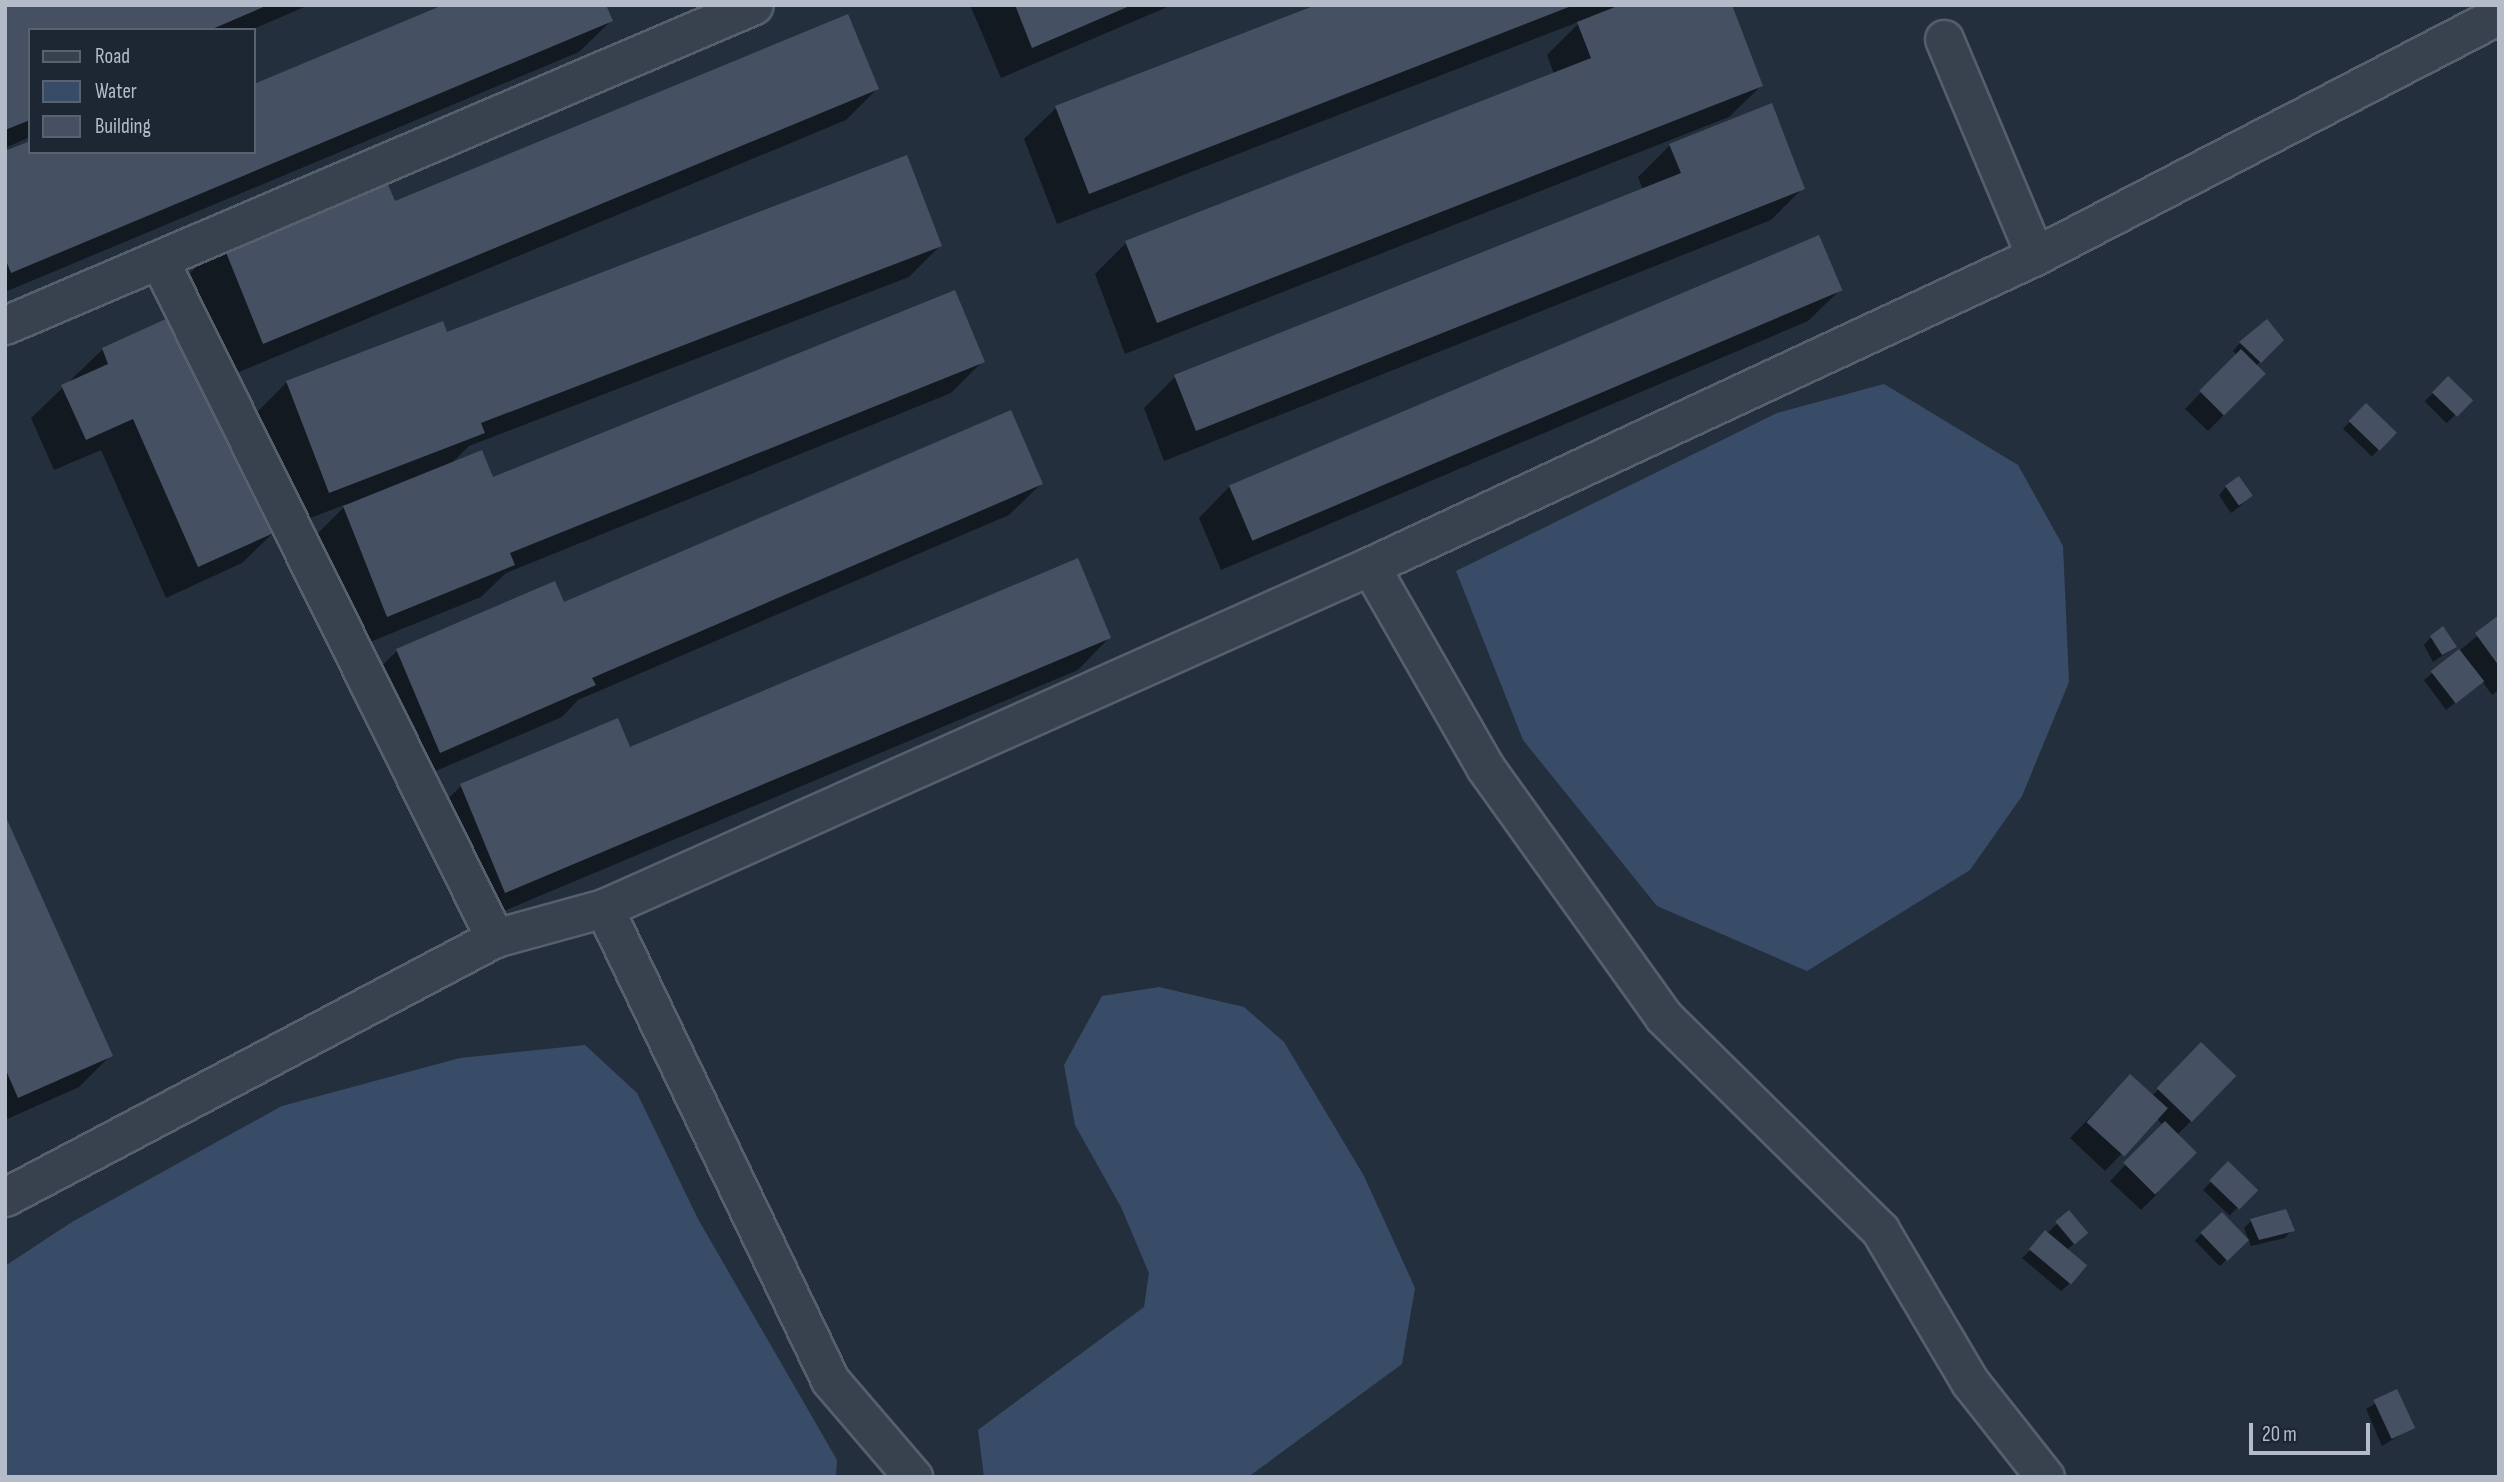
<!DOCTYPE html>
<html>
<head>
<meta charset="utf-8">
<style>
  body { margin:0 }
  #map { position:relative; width:2504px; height:1482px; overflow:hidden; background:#242f3e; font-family:"Sofia Sans Condensed",sans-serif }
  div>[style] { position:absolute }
  .water>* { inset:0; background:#394c67 }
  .shadow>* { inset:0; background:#0007; transform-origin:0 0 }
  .building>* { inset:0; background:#455162; transform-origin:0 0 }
  .roads { filter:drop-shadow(2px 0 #565f6c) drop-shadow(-2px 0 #565f6c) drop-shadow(0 2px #565f6c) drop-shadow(0 -2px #565f6c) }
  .minor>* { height:37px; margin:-18.5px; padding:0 18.5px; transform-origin:18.5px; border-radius:18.5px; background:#38414e }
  span { translate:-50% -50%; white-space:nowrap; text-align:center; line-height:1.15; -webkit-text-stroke:5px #1d2633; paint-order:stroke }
  .frame { position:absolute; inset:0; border:7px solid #b4bcc9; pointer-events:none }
  .legend { position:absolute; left:28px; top:28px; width:228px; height:126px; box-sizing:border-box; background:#1d2633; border:2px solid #59626f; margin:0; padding:9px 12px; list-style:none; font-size:21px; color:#b4bcc9 }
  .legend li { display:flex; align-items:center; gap:14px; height:35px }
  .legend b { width:35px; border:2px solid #59626f }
  .scale { position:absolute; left:2249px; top:1423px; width:121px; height:32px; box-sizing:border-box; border:4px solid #b4bcc9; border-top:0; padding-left:9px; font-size:21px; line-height:24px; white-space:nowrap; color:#b4bcc9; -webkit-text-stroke:5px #1d2633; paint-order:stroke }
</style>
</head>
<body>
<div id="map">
  <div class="water">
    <i style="clip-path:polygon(1884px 384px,2018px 465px,2063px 546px,2069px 682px,2022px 796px,1970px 870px,1807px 971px,1657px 906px,1523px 740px,1456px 571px,1777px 413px)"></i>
    <i style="clip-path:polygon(1159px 987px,1244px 1007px,1284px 1042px,1364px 1176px,1415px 1288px,1402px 1364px,1248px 1477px,984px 1477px,978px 1430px,1144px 1307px,1149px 1273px,1121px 1207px,1075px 1125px,1064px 1065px,1102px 996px)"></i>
    <i style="clip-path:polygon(585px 1045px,637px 1093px,698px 1219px,837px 1460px,836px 1477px,5px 1477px,5px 1266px,72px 1222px,282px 1106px,460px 1058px)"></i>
  </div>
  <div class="shadow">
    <i style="clip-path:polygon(5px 5px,309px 5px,251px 30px,30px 30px,30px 137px,5px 148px)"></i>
    <i style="clip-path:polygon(448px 5px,611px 21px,579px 52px,5px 292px,5px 153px,254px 152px,254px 86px)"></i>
    <i style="clip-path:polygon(970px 5px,1172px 5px,1001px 78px)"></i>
    <i style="clip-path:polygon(1321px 5px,1730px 5px,1761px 86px,1729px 117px,1125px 354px,1095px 274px,1126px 243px,1554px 74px,1547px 55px,1581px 21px,1057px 224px,1024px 139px,1056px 108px)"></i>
    <i style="clip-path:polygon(877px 89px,846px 120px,232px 375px,190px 273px,222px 242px)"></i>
    <i style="clip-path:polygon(1670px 145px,1803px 188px,1771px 220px,1164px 461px,1144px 408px,1175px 377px,1643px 190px,1638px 177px)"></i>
    <i style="clip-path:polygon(940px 246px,909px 277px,469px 446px,451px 464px,492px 479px,983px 361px,951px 393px,506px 573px,481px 597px,355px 648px,312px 539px,347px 504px,297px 523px,255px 414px,287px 382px,446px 334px)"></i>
    <i style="clip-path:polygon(1840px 290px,1808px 321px,1221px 570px,1199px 518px,1230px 486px)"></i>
    <i style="clip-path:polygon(2282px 340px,2256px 366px,2264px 374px,2208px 431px,2185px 409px,2237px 355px,2233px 351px,2240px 343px)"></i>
    <i style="clip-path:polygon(103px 349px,274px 532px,242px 563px,166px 598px,101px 450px,54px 470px,31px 418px)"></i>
    <i style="left:2448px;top:378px;width:31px;height:33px;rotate:45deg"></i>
    <i style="left:2366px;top:405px;width:40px;height:33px;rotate:44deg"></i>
    <i style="clip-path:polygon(1041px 484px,1009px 515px,578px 700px,562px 717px,408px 783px,365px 682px,397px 651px)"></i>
    <i style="clip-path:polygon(2226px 487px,2243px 504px,2231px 513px,2219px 495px)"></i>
    <i style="clip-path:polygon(2499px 618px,2499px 690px,2492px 695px,2482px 681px,2446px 710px,2424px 680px)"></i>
    <i style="clip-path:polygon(2431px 637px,2455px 647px,2433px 662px,2424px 645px)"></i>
    <i style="clip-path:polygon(1109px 638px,1078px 670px,473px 924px,429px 817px,461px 786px,617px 720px,629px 749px)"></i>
    <i style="clip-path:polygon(5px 819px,110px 1056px,79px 1087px,5px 1120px)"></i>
    <i style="clip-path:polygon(2185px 1061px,2192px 1120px,2177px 1135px,2157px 1194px,2141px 1210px,2110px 1181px,2163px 1125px,2156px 1118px,2105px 1171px,2070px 1138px,2114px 1092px,2152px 1096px)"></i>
    <i style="left:2228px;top:1164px;width:37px;height:36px;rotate:44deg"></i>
    <i style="clip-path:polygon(2069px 1212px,2078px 1240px,2067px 1250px,2069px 1284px,2061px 1291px,2022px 1258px)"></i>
    <i style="left:2222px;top:1214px;width:36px;height:38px;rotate:46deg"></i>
    <i style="clip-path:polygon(2251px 1221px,2292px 1230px,2285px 1238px,2251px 1246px,2244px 1228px)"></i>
    <i style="clip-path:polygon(2397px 1391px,2412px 1428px,2382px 1446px,2366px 1409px)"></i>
  </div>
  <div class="building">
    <i style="clip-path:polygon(5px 5px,268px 5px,210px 30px,30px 30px,30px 120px,5px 130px)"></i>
    <i style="clip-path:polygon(443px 5px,606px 5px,613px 21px,11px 273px,5px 258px,5px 151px,30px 141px,30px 152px,254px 152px,254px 84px)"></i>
    <i style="clip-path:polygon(1015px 5px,1132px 5px,1032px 48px)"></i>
    <i style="clip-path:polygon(1316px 5px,1574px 5px,1089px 194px,1055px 106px)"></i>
    <i style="clip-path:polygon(1620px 5px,1732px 5px,1763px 86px,1157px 323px,1125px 241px,1591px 58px,1577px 22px)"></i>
    <i style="clip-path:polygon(848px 14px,879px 89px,263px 344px,221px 240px,383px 173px,395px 201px)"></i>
    <i style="clip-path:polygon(1772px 103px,1805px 189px,1196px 431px,1174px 375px,1681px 173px,1669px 144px)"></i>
    <i style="clip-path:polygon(907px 155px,942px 246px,481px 423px,485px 433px,329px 493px,286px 381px,443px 321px,447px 332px)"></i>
    <i style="left:1819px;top:235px;width:60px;height:641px;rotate:67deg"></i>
    <i style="clip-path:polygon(955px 290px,985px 362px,510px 553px,515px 565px,387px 617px,343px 506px,482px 450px,493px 477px)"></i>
    <i style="clip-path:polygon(179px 313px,276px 532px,198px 567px,133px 419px,86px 440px,61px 385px,108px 364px,102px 348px)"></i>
    <i style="clip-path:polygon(2267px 319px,2284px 340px,2261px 363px,2239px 342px)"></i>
    <i style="left:2241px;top:349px;width:35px;height:59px;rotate:45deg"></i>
    <i style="left:2448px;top:376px;width:35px;height:23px;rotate:44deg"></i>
    <i style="left:2366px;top:403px;width:43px;height:25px;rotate:44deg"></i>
    <i style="clip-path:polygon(1011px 410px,1043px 484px,592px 678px,596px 685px,440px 753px,396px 649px,555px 581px,564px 602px)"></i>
    <i style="left:2239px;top:476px;width:24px;height:17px;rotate:55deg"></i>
    <i style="clip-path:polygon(1078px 558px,1111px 638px,505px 893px,460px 784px,618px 718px,630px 747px)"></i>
    <i style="clip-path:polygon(2499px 615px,2499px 666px,2475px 633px)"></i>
    <i style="clip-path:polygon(2443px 626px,2457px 647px,2442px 655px,2430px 636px)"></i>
    <i style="left:2459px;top:649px;width:41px;height:36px;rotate:52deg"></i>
    <i style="clip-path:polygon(5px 815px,113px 1056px,18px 1098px,5px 1068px)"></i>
    <i style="left:2201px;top:1042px;width:49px;height:64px;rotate:44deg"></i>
    <i style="left:2130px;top:1074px;width:51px;height:65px;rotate:42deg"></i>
    <i style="left:2165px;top:1121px;width:45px;height:59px;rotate:45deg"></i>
    <i style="left:2228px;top:1161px;width:42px;height:27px;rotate:44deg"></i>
    <i style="clip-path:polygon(2286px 1209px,2295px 1231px,2259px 1240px,2250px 1219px)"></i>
    <i style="left:2069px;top:1210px;width:30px;height:18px;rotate:50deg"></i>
    <i style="left:2222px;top:1212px;width:39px;height:30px;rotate:46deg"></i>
    <i style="left:2045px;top:1230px;width:55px;height:25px;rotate:40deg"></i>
    <i style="left:2397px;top:1389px;width:43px;height:26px;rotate:65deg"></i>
  </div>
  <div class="roads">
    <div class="minor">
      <i style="left:1944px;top:39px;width:235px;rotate:67.2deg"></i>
      <i style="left:159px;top:260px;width:757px;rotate:63.64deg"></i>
      <i style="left:5px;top:325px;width:814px;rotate:-23.13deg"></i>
      <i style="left:1370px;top:566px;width:734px;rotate:-24.99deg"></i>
      <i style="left:2035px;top:256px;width:523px;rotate:-27.45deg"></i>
      <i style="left:604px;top:908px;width:523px;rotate:64.41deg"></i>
      <i style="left:830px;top:1380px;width:128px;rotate:49.4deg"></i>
      <i style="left:5px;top:1197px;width:554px;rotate:-27.86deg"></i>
      <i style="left:495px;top:938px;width:113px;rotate:-15.4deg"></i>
      <i style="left:604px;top:908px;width:839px;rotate:-24.06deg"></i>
      <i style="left:1370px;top:566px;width:232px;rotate:60.2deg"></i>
      <i style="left:1485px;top:767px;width:306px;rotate:54.4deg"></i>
      <i style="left:1663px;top:1016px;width:305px;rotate:44.6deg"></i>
      <i style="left:1880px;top:1230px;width:177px;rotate:59.4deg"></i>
      <i style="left:1970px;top:1382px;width:121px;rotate:51.7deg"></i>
    </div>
  </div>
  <div class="frame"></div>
  <ul class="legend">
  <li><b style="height:9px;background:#38414e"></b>Road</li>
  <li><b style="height:19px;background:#394c67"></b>Water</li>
  <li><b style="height:19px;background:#455162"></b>Building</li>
  </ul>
  <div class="scale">20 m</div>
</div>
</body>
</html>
